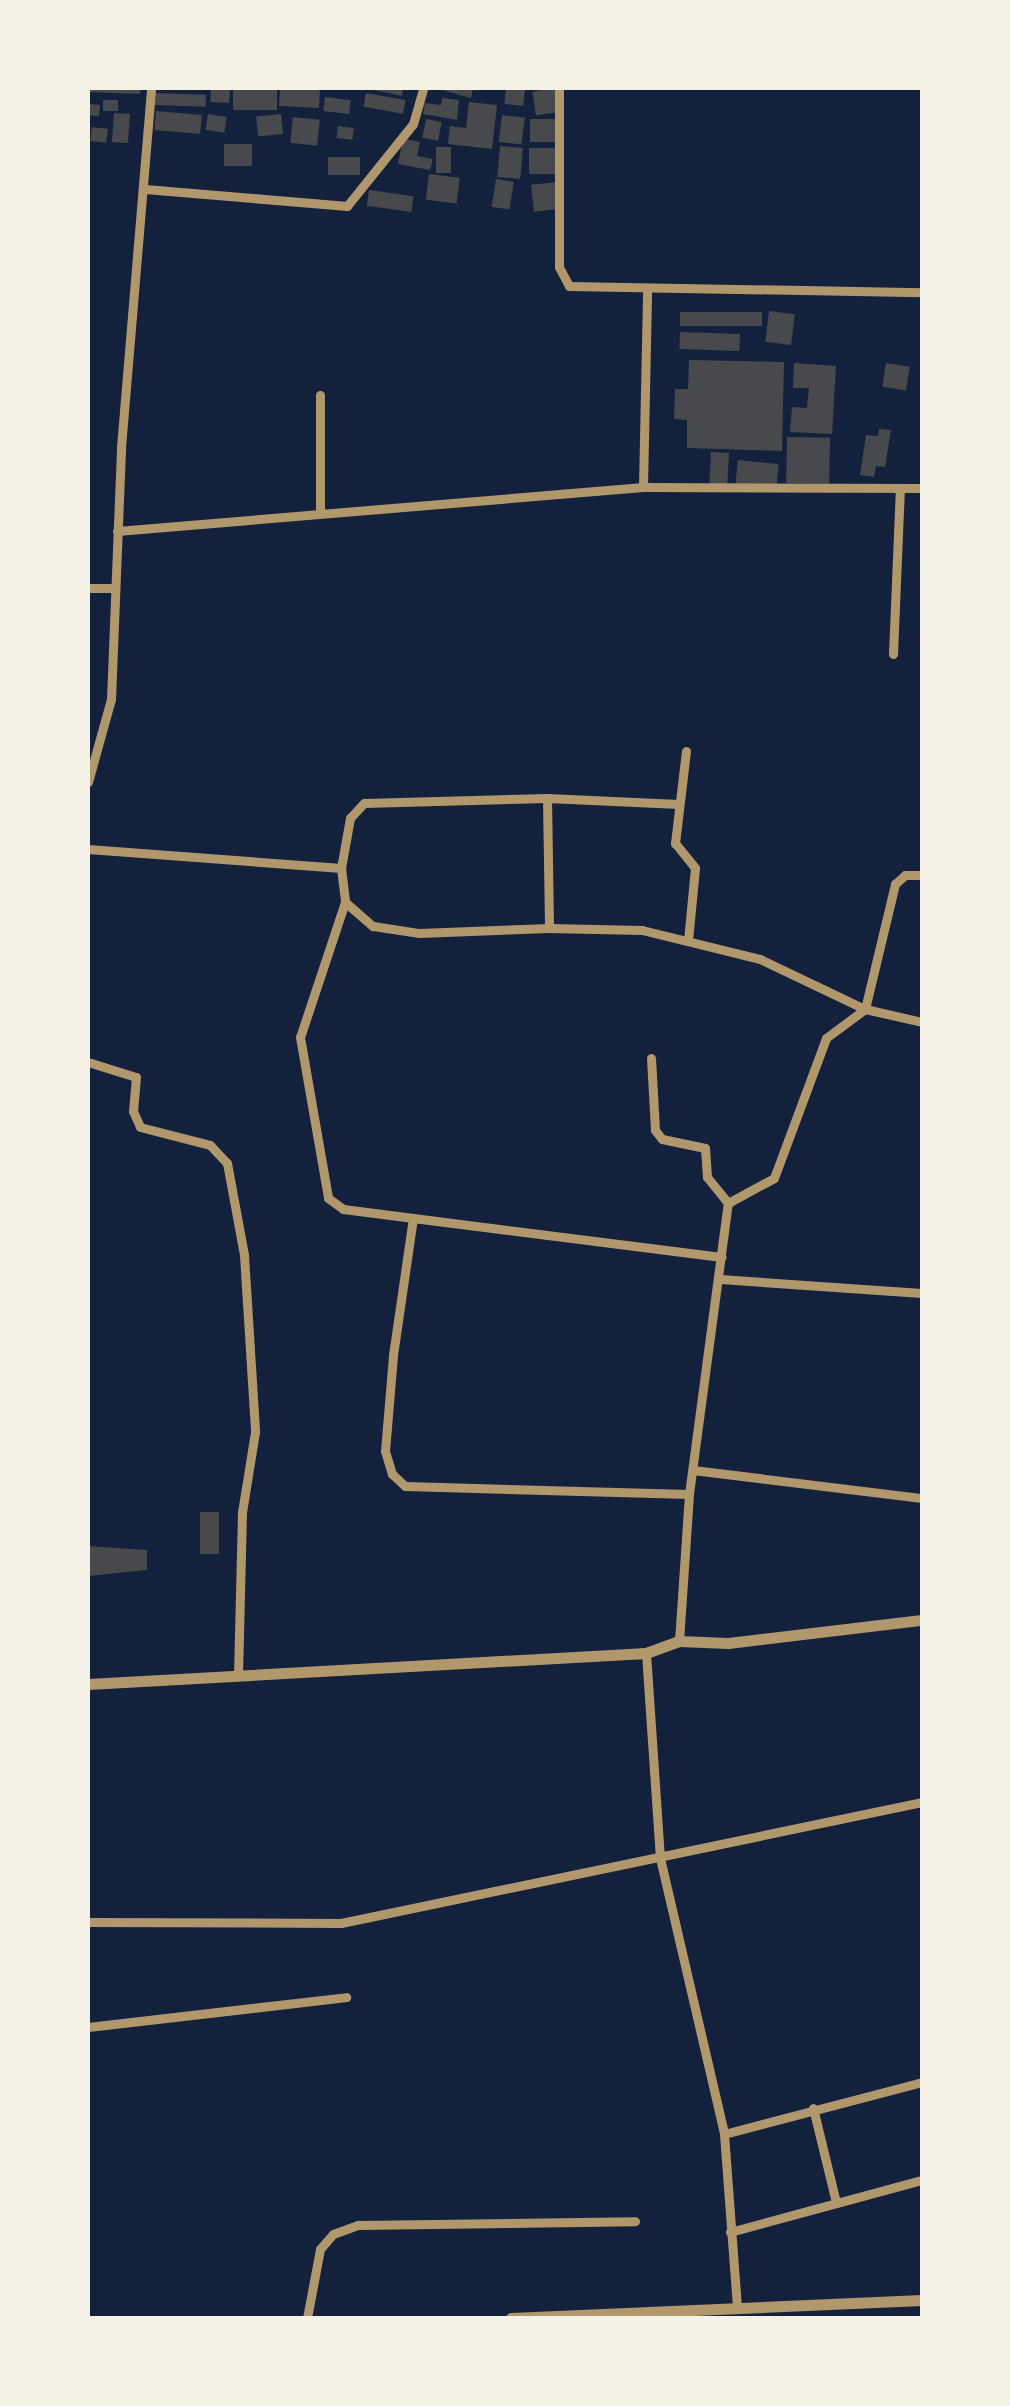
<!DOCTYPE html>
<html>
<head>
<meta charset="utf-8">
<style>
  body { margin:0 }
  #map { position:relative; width:1010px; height:2406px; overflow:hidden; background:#14213d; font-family:"Roboto Condensed",sans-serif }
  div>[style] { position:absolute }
  .building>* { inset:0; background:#48494c; transform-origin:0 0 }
  .minor>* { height:9px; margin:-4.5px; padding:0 4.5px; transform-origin:4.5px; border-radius:4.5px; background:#b1986c }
  .tertiary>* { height:11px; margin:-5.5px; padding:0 5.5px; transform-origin:5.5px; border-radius:5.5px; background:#b1986c }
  span { translate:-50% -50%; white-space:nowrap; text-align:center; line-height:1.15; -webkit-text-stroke:10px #f6f1e7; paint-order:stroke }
  .frame { position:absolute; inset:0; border:90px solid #f6f1e7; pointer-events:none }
</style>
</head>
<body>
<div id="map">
  <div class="building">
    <i style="clip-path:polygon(88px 88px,141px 88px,140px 94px,88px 92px)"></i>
    <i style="left:211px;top:88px;width:19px;height:14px;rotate:3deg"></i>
    <i style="left:280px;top:88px;width:40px;height:18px;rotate:3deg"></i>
    <i style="clip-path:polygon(365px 88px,403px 88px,402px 96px)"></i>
    <i style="clip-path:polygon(435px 88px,473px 88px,471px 98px)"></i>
    <i style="left:506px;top:88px;width:19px;height:16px;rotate:6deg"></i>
    <i style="left:556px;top:88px;width:24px;height:24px;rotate:81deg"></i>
    <i style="left:277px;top:89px;width:21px;height:44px;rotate:90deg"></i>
    <i style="left:154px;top:93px;width:52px;height:12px;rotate:2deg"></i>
    <i style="left:366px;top:93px;width:40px;height:14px;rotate:10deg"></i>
    <i style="left:325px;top:97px;width:26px;height:14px;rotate:7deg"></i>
    <i style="clip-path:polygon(442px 98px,459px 100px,457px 120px,423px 114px,425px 103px,441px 105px)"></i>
    <i style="left:103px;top:100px;width:15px;height:11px"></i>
    <i style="clip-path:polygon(469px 102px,497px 105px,492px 149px,448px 144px,450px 126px,466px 128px)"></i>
    <i style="left:88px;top:104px;width:12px;height:11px;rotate:5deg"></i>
    <i style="left:156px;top:111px;width:46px;height:19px;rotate:5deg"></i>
    <i style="left:114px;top:113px;width:16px;height:29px;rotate:4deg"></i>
    <i style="left:208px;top:114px;width:19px;height:16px;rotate:9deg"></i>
    <i style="left:281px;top:114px;width:20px;height:25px;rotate:84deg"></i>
    <i style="left:502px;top:115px;width:23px;height:27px;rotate:7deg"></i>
    <i style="left:293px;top:117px;width:27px;height:26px;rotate:6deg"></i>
    <i style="left:426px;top:119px;width:16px;height:19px;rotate:11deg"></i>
    <i style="left:530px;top:119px;width:29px;height:23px"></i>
    <i style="left:338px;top:126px;width:16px;height:12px;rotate:7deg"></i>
    <i style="left:92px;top:127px;width:16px;height:14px;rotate:7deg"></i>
    <i style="clip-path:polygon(403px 139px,420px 142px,417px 156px,433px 159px,430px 170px,398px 164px)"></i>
    <i style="left:224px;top:144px;width:28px;height:22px"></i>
    <i style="left:500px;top:146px;width:23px;height:31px;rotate:5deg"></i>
    <i style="left:436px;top:147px;width:15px;height:26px"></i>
    <i style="left:529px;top:148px;width:28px;height:26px"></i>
    <i style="left:360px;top:157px;width:18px;height:32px;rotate:90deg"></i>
    <i style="left:429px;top:174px;width:31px;height:26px;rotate:7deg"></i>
    <i style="left:496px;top:179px;width:18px;height:28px;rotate:9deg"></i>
    <i style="left:558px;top:182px;width:27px;height:27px;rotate:84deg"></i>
    <i style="left:369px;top:190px;width:45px;height:16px;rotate:8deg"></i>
    <i style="left:769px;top:311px;width:26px;height:31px;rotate:7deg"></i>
    <i style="left:762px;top:312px;width:14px;height:82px;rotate:90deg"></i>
    <i style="left:680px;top:332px;width:60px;height:17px;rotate:2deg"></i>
    <i style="clip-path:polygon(689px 360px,784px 362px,782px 451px,687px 448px,687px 420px,674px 419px,675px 389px,688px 389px)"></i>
    <i style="clip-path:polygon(794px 363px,836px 366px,832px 434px,790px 432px,792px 407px,807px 408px,809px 388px,793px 388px)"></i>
    <i style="left:886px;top:363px;width:24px;height:24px;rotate:9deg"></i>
    <i style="clip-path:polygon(879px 429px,891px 430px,885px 467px,876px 466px,874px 477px,860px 475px,866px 435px,878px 436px)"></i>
    <i style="left:787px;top:437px;width:43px;height:46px;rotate:1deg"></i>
    <i style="left:711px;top:452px;width:18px;height:35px;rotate:3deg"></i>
    <i style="left:738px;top:460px;width:41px;height:25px;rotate:6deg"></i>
    <i style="left:200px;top:1512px;width:19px;height:42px"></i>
    <i style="clip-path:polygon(88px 1546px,147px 1550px,147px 1570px,88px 1576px)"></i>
  </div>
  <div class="minor">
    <i style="left:559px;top:88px;width:179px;rotate:90deg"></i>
    <i style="left:559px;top:267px;width:21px;rotate:62deg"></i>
    <i style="left:569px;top:286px;width:353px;rotate:1deg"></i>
    <i style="left:145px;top:189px;width:203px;rotate:4.8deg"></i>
    <i style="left:347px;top:206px;width:105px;rotate:-51.2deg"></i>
    <i style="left:413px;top:124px;width:37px;rotate:-74deg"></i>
    <i style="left:320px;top:395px;width:118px;rotate:90deg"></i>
    <i style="left:643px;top:487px;width:196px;rotate:-88.8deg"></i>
    <i style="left:117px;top:531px;width:528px;rotate:-4.78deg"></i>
    <i style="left:643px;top:487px;width:279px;rotate:0.2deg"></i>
    <i style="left:88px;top:588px;width:26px"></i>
    <i style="left:893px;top:654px;width:166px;rotate:-87.6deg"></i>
    <i style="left:686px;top:751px;width:93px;rotate:96.8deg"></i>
    <i style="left:675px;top:843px;width:32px;rotate:51deg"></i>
    <i style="left:695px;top:868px;width:73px;rotate:95.5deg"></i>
    <i style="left:88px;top:782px;width:86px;rotate:-74.5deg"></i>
    <i style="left:111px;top:699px;width:252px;rotate:-87.7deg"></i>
    <i style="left:121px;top:447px;width:360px;rotate:-85.2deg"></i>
    <i style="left:547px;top:798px;width:132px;rotate:2.6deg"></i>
    <i style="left:88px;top:849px;width:254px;rotate:4.3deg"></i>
    <i style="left:341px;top:868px;width:51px;rotate:-79.8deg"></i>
    <i style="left:350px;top:818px;width:21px;rotate:-47deg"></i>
    <i style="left:364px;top:803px;width:183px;rotate:-1.6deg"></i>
    <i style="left:547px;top:798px;width:130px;rotate:89.1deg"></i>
    <i style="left:549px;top:928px;width:93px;rotate:1.2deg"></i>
    <i style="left:642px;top:930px;width:122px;rotate:13.8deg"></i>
    <i style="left:760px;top:959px;width:116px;rotate:25.5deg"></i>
    <i style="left:865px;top:1009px;width:58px;rotate:12.8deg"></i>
    <i style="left:341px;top:868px;width:34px;rotate:83deg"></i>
    <i style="left:345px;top:902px;width:37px;rotate:41deg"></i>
    <i style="left:373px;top:926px;width:47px;rotate:8.7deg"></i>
    <i style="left:419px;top:933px;width:130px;rotate:-2.2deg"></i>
    <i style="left:345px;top:902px;width:142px;rotate:108.4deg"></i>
    <i style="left:300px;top:1037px;width:163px;rotate:80.1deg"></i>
    <i style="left:328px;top:1198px;width:19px;rotate:36deg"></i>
    <i style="left:343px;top:1209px;width:71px;rotate:7.3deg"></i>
    <i style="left:651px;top:1058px;width:72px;rotate:86.8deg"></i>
    <i style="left:655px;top:1130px;width:11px;rotate:52deg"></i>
    <i style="left:662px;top:1139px;width:44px;rotate:11.8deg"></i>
    <i style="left:705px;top:1148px;width:29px;rotate:86deg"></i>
    <i style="left:707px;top:1177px;width:33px;rotate:51deg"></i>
    <i style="left:88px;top:1062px;width:50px;rotate:17.4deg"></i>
    <i style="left:136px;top:1077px;width:34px;rotate:95deg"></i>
    <i style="left:133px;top:1111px;width:17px;rotate:66deg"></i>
    <i style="left:140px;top:1127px;width:72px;rotate:14.4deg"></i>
    <i style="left:210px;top:1145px;width:25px;rotate:47deg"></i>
    <i style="left:227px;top:1163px;width:94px;rotate:79.5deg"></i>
    <i style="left:244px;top:1255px;width:177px;rotate:86.4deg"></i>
    <i style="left:255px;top:1432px;width:81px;rotate:99.2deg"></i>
    <i style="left:242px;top:1512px;width:164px;rotate:91.4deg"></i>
    <i style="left:720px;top:1279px;width:202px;rotate:4deg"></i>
    <i style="left:693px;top:1470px;width:231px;rotate:7deg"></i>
    <i style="left:689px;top:1494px;width:284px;rotate:-178.4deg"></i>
    <i style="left:405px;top:1486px;width:18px;rotate:-137deg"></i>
    <i style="left:392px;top:1474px;width:24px;rotate:-107deg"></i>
    <i style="left:385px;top:1451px;width:96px;rotate:-85.2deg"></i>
    <i style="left:393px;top:1355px;width:138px;rotate:-81.7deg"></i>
    <i style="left:413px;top:1218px;width:311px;rotate:7.2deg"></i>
    <i style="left:679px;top:1641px;width:147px;rotate:-86.1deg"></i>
    <i style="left:689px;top:1494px;width:294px;rotate:-82.4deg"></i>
    <i style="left:728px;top:1203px;width:52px;rotate:-28.5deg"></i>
    <i style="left:774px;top:1178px;width:149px;rotate:-69.6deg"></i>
    <i style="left:826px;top:1038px;width:49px;rotate:-36.6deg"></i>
    <i style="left:865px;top:1009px;width:129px;rotate:-76.5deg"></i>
    <i style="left:895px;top:884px;width:13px;rotate:-42deg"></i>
    <i style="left:905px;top:875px;width:17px"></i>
    <i style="left:646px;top:1653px;width:205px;rotate:86.1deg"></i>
    <i style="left:660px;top:1858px;width:283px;rotate:76.9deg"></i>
    <i style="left:724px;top:2134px;width:171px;rotate:85.7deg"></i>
    <i style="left:88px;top:1922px;width:253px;rotate:0.2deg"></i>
    <i style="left:341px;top:1923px;width:593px;rotate:-11.76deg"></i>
    <i style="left:88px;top:2027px;width:260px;rotate:-6.6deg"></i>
    <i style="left:813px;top:2108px;width:97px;rotate:76.3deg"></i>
    <i style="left:724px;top:2134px;width:205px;rotate:-14.7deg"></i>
    <i style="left:730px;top:2232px;width:199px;rotate:-15.2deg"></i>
    <i style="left:307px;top:2318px;width:70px;rotate:-79.3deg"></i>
    <i style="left:320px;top:2249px;width:20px;rotate:-49deg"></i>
    <i style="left:333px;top:2234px;width:27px;rotate:-20deg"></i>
    <i style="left:358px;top:2225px;width:277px;rotate:-0.8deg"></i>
  </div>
  <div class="tertiary">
    <i style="left:88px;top:1684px;width:559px;rotate:-3.18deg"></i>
    <i style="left:646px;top:1653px;width:35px;rotate:-20deg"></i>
    <i style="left:679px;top:1641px;width:49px;rotate:2.3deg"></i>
    <i style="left:728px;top:1643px;width:195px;rotate:-6.8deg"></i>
    <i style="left:511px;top:2318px;width:411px;rotate:-2.5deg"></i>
  </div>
  <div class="frame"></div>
</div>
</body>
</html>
